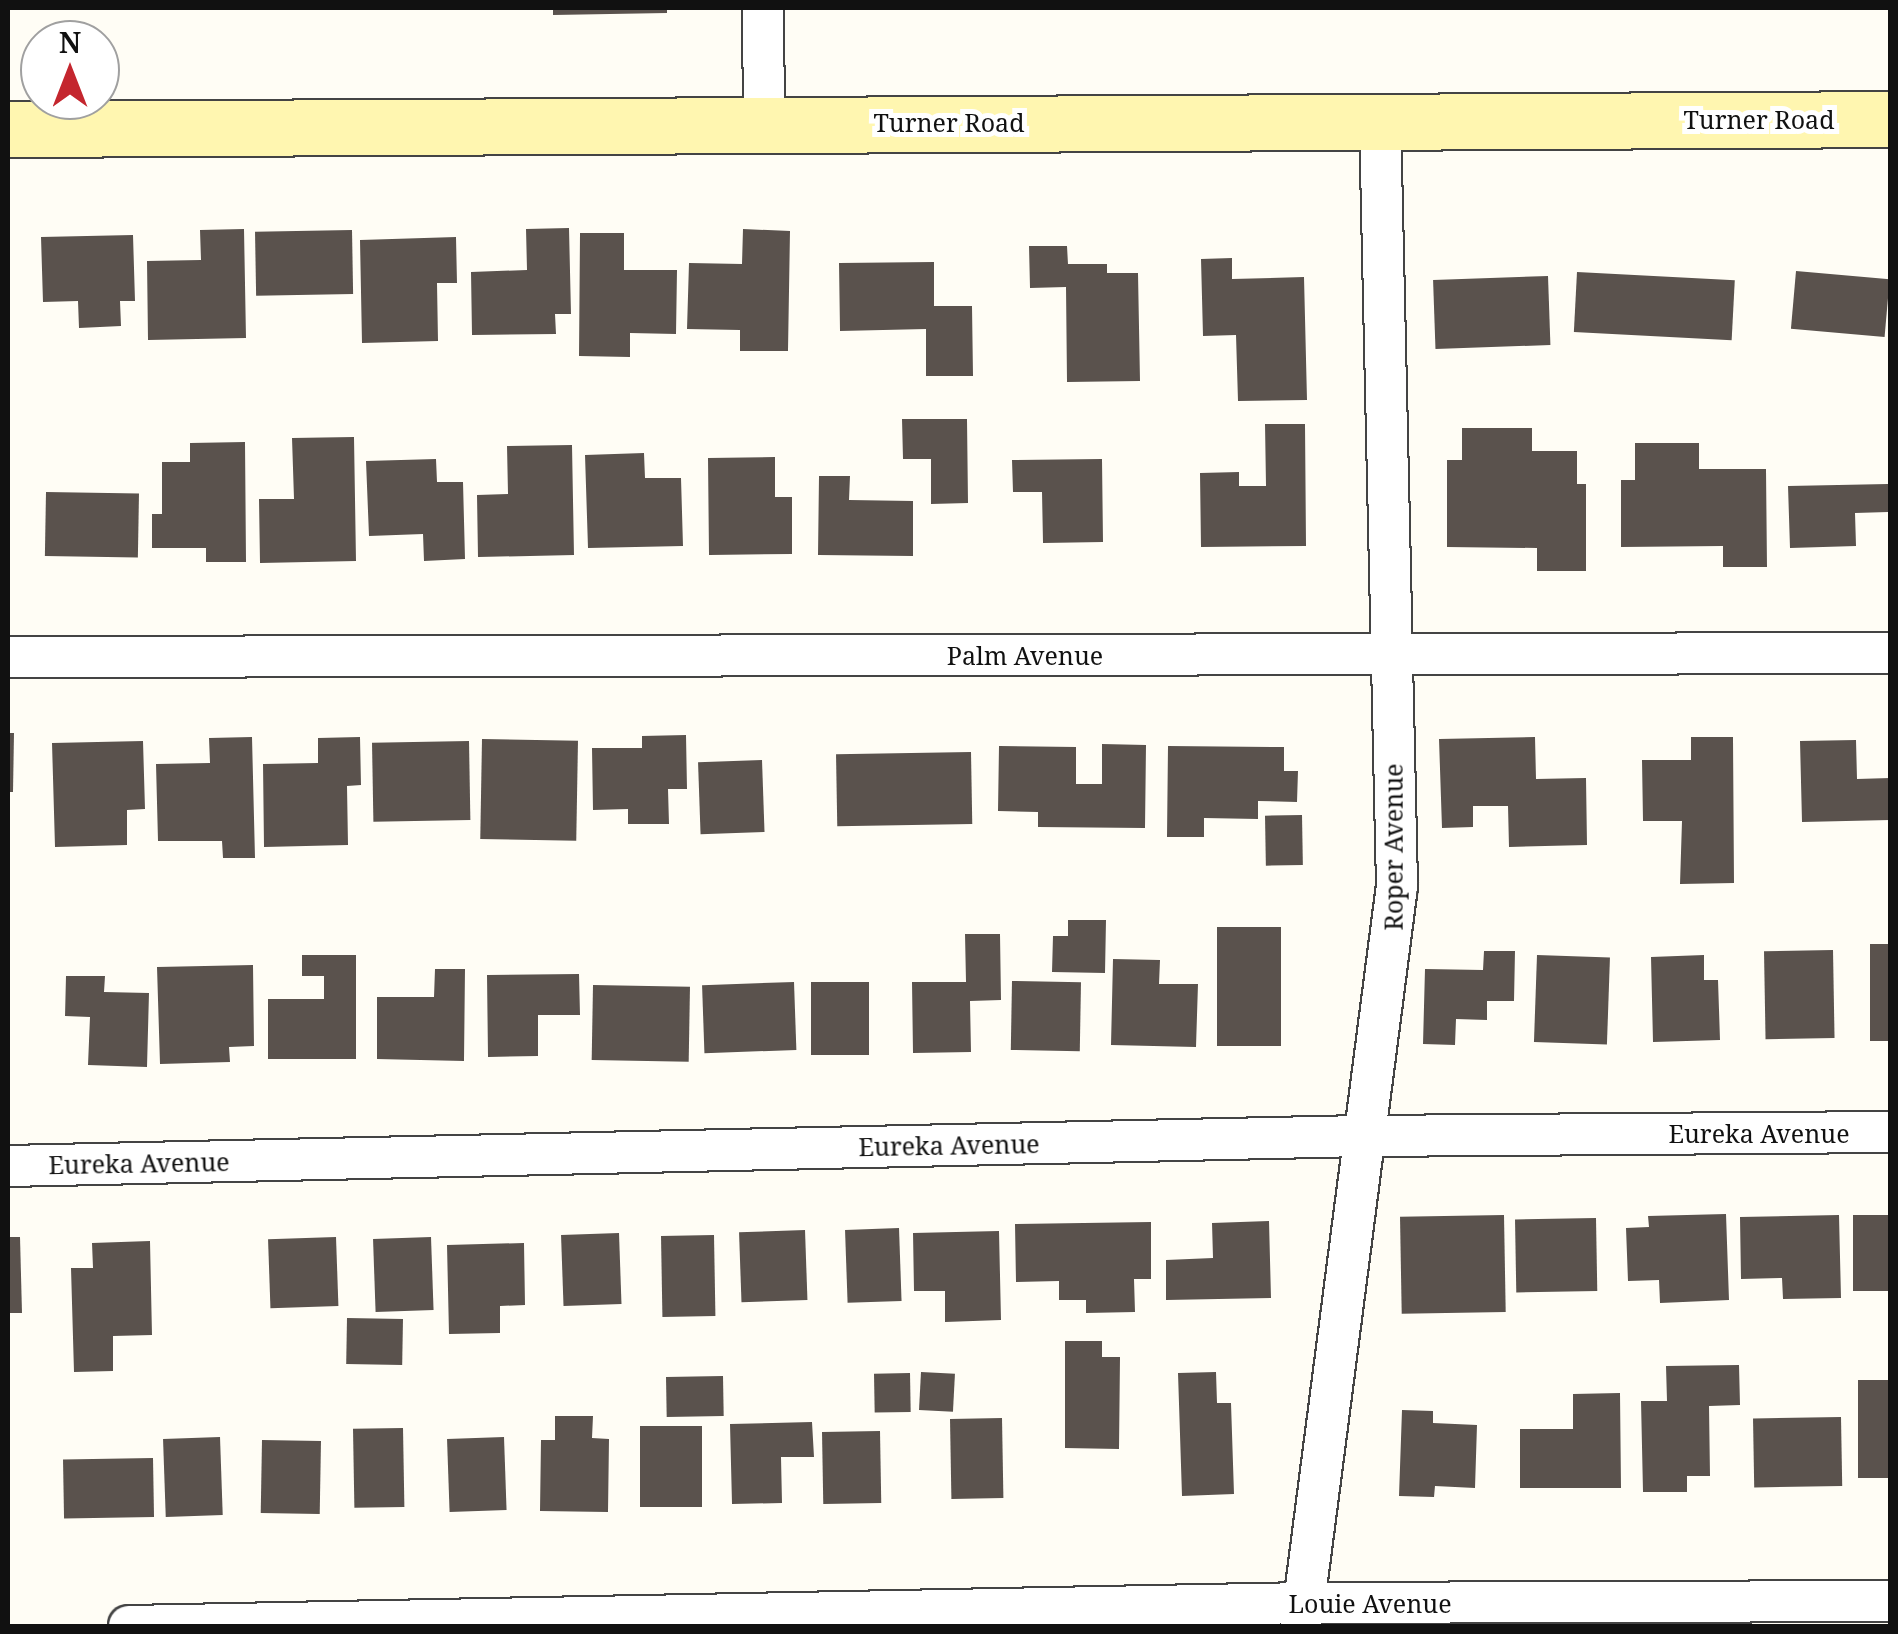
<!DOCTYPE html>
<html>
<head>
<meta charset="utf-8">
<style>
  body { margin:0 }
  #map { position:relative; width:1898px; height:1634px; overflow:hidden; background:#fffdf5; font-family:"Noto Serif",serif }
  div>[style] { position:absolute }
  .building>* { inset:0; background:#5a524d; transform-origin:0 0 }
  .roads { filter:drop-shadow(2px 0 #444) drop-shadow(-2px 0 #444) drop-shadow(0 2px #444) drop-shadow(0 -2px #444) }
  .minor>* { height:40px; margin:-20px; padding:0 20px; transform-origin:20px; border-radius:20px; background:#fff }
  .secondary>* { height:55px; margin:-27.5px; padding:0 27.5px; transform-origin:27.5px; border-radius:27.5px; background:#fff6b0 }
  span { translate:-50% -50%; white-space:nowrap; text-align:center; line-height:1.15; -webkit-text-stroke:10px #fff; paint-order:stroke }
  .street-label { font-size:25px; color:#111 }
  .frame { position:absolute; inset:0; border:10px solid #111; pointer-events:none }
  .north { position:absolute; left:20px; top:20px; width:100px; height:100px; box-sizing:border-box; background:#fff; border:2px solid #a0a0a0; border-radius:50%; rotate:0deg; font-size:28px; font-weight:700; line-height:40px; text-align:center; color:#111 }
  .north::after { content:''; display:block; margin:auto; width:35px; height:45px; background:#c4262e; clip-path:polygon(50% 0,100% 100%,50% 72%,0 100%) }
</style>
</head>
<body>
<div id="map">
  <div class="building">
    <i style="clip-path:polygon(553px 8px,667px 8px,667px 13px,553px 15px)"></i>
    <i style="clip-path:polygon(569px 228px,571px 314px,555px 314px,556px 334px,472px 335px,471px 272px,527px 270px,526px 229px)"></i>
    <i style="clip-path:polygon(244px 229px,246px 338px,148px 340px,147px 261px,201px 260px,200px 230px)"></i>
    <i style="clip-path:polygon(743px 229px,790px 231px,788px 351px,740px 351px,740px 330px,687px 329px,689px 263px,742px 264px)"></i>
    <i style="left:352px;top:230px;width:64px;height:97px;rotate:89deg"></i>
    <i style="clip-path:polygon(580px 233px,624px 233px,624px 270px,677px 270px,676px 334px,630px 333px,630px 357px,579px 356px)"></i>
    <i style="clip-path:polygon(133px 235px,135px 301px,120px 301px,121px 326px,79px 328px,78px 301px,43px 302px,41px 237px)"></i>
    <i style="clip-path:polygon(456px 237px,457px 283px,437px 283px,438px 341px,362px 343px,360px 240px)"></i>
    <i style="clip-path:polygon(1029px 246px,1067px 246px,1068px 264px,1107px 264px,1107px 273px,1138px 273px,1140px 381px,1067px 382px,1066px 287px,1030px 288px)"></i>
    <i style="clip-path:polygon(1232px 258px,1232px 279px,1304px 277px,1307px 400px,1238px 401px,1236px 335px,1203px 336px,1201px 259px)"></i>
    <i style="clip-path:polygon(934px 262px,934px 306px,972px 306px,973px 376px,926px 376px,926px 329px,840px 331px,839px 263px)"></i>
    <i style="left:1796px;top:271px;width:94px;height:58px;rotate:5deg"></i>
    <i style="left:1577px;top:272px;width:158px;height:60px;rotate:3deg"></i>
    <i style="left:1548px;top:276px;width:69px;height:115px;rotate:88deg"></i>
    <i style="clip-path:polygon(902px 419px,967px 419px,968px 503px,931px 504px,931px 459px,903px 459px)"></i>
    <i style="clip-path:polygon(1265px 424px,1305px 424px,1306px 546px,1201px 547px,1200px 473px,1239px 472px,1239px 486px,1266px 486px)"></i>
    <i style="clip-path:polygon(1462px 428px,1532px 428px,1532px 451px,1577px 451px,1577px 484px,1586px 484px,1586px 571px,1537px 571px,1537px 548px,1447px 547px,1447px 460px,1462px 460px)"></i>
    <i style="clip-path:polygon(354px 437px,356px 561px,260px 563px,259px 499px,294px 499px,292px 438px)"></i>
    <i style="clip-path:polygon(245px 442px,246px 562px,206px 562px,206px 548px,152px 548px,152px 514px,162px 514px,162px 462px,190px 462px,190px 443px)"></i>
    <i style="clip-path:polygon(1635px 443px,1699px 443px,1699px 469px,1766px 469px,1767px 567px,1723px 567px,1723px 546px,1621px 547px,1621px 480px,1635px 480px)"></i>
    <i style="clip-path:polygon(572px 445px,574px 555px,478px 557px,477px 495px,508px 494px,507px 446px)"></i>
    <i style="clip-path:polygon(644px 453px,645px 478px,681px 478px,683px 546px,588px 548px,585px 455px)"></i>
    <i style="clip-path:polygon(775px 457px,775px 497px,792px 497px,792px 554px,709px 555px,708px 458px)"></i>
    <i style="clip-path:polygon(436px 459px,437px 482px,463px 482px,465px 559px,424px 561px,423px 534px,369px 536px,366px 461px)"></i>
    <i style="clip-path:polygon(1102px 459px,1103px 542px,1043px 543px,1042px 492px,1013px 492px,1012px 460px)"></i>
    <i style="clip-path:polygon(819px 476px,850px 476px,849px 500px,913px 501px,913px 556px,818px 555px)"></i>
    <i style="clip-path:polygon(1888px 484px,1888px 512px,1855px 513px,1856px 546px,1790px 548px,1788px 486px)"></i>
    <i style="left:46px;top:492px;width:93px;height:64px;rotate:1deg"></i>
    <i style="clip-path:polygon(8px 733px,14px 733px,13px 792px,8px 792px)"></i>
    <i style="clip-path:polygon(686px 735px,687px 789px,668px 789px,669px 824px,628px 824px,628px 809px,593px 810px,592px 748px,642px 748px,642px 736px)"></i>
    <i style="clip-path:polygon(252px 737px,255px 858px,223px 858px,222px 841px,158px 841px,156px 764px,210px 763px,209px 738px)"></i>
    <i style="clip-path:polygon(360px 737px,361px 785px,347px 786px,348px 845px,264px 847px,263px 764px,318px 763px,318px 738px)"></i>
    <i style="clip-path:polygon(1535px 737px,1536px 779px,1586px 778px,1587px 845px,1509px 847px,1508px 806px,1473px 806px,1473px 827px,1442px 828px,1439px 739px)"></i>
    <i style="clip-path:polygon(1691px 737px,1733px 737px,1734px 883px,1680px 884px,1682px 821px,1643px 821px,1642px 760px,1691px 760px)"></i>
    <i style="left:482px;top:739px;width:96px;height:100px;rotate:1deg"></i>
    <i style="clip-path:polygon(1856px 740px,1857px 779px,1890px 778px,1890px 820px,1802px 822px,1800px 741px)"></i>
    <i style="clip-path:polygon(143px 741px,145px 809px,127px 810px,127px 845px,55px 847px,52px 743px)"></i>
    <i style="left:469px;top:741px;width:79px;height:97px;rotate:89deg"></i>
    <i style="clip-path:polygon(1102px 744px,1146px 745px,1145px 828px,1038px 827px,1038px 812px,998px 811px,999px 746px,1076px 747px,1076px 784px,1102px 784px)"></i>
    <i style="clip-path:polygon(1168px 746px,1284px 747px,1284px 771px,1298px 771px,1297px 802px,1258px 801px,1258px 819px,1204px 818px,1204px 837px,1167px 837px)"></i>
    <i style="left:971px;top:752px;width:72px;height:135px;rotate:89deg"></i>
    <i style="left:762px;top:760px;width:72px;height:64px;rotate:88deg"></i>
    <i style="left:1302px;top:815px;width:50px;height:37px;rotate:89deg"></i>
    <i style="clip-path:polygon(1068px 920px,1106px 920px,1105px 973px,1052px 972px,1053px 936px,1068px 936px)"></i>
    <i style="left:1281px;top:927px;width:119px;height:64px;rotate:90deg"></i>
    <i style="clip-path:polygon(965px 934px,1000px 934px,1001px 1000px,970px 1001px,971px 1052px,913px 1053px,912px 982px,966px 982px)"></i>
    <i style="left:1890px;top:944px;width:97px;height:20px;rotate:90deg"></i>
    <i style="left:1833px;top:950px;width:88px;height:69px;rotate:89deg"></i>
    <i style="clip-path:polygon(1484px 951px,1515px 951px,1514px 1001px,1487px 1001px,1487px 1020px,1456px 1019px,1455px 1045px,1423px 1044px,1425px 969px,1483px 970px)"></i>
    <i style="clip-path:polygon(302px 955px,356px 955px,356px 1059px,268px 1059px,268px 999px,324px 999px,324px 976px,302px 976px)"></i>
    <i style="left:1537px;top:955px;width:73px;height:87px;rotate:2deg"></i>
    <i style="clip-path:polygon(1704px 955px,1704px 980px,1718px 980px,1720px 1040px,1653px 1042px,1651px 957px)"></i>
    <i style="clip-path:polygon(1113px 959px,1160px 960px,1159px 984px,1198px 984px,1196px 1047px,1111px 1045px)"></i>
    <i style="clip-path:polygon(253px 965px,254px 1046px,229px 1047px,230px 1062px,160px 1064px,157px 967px)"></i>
    <i style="clip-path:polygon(435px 969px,465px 969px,464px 1061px,377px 1059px,377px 997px,434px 997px)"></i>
    <i style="clip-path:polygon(579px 974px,580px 1015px,538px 1015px,538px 1056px,488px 1057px,487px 975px)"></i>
    <i style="clip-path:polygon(66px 976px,105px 976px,104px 992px,149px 993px,147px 1067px,88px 1065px,90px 1017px,65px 1016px)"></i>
    <i style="left:1012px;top:981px;width:69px;height:69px;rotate:1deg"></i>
    <i style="left:794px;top:982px;width:68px;height:92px;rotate:88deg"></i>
    <i style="left:811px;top:982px;width:58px;height:73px"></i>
    <i style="left:593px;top:985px;width:97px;height:75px;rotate:1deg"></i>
    <i style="clip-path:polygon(1726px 1214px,1729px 1300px,1660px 1303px,1659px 1280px,1628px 1281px,1626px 1228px,1649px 1227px,1648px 1216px)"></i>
    <i style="left:1504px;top:1215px;width:97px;height:104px;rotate:89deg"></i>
    <i style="clip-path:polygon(1839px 1215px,1841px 1298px,1783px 1299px,1782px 1278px,1741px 1279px,1740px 1217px)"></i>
    <i style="left:1853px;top:1215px;width:37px;height:76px"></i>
    <i style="left:1596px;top:1218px;width:73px;height:81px;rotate:89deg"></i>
    <i style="clip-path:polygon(1269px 1221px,1271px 1298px,1166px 1300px,1166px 1260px,1213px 1258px,1212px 1223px)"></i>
    <i style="clip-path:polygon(1151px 1222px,1151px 1279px,1134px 1279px,1135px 1312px,1086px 1313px,1086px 1300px,1059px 1300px,1059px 1281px,1016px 1282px,1015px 1224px)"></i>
    <i style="left:899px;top:1228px;width:73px;height:54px;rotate:88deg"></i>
    <i style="left:805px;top:1230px;width:70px;height:66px;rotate:88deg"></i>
    <i style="clip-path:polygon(999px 1231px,1001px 1320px,945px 1322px,945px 1291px,914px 1291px,913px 1233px)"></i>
    <i style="left:619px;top:1233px;width:71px;height:58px;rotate:88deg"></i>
    <i style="left:714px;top:1235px;width:81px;height:53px;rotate:89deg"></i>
    <i style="clip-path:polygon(8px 1237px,20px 1237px,22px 1313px,8px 1313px)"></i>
    <i style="left:336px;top:1237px;width:69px;height:68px;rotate:88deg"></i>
    <i style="left:431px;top:1237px;width:73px;height:58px;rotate:88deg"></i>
    <i style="clip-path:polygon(150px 1241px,152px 1335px,113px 1336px,113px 1371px,74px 1372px,71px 1268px,93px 1268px,92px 1243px)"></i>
    <i style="clip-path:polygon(524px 1243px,525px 1305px,500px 1306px,500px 1333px,449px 1334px,447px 1245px)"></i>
    <i style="left:347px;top:1318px;width:56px;height:46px;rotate:1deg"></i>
    <i style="clip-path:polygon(1065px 1341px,1102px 1341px,1102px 1357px,1120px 1357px,1119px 1449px,1065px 1448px)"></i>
    <i style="clip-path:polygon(1739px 1365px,1740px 1405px,1709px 1406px,1710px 1476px,1687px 1476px,1687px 1492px,1643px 1492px,1641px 1401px,1667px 1401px,1666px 1366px)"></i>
    <i style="left:921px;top:1372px;width:34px;height:38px;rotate:3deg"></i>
    <i style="clip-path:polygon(1216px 1372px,1217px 1403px,1231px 1403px,1234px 1494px,1182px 1496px,1178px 1373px)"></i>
    <i style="left:910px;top:1373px;width:39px;height:36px;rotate:89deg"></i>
    <i style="left:723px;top:1376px;width:40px;height:57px;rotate:89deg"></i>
    <i style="left:1858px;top:1380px;width:32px;height:98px"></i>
    <i style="clip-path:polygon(1620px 1393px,1621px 1488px,1520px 1488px,1520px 1429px,1573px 1429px,1573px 1394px)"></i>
    <i style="clip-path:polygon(1402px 1410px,1433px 1411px,1433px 1423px,1477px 1425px,1475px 1488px,1435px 1486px,1434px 1497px,1399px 1496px)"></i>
    <i style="clip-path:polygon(555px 1416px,593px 1416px,592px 1438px,609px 1439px,608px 1512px,540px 1511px,541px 1440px,555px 1440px)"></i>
    <i style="left:1841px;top:1417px;width:69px;height:88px;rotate:89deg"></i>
    <i style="left:1002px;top:1418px;width:80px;height:52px;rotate:89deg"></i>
    <i style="clip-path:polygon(812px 1422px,814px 1457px,781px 1457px,782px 1503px,732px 1504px,730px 1424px)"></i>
    <i style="left:702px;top:1426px;width:81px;height:62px;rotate:90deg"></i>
    <i style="left:403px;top:1428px;width:79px;height:50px;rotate:89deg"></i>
    <i style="left:880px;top:1431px;width:72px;height:58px;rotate:89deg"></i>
    <i style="left:220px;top:1437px;width:78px;height:57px;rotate:88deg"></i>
    <i style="left:504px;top:1437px;width:73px;height:57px;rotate:88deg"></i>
    <i style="left:262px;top:1440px;width:59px;height:73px;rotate:1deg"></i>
    <i style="left:153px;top:1458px;width:59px;height:90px;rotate:89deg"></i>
  </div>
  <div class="roads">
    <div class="minor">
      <i style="left:763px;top:8px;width:114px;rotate:89.5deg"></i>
      <i style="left:8px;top:657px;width:1882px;rotate:-0.12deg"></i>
      <i style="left:8px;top:1166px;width:1353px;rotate:-1.27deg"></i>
      <i style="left:1361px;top:1136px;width:529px;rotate:-0.43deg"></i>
      <i style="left:129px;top:1626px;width:1172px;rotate:-1.12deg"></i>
      <i style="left:1301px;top:1603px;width:589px;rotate:-0.19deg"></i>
      <i style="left:1301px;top:1626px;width:746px;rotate:-82.61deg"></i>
      <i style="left:1397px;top:886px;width:764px;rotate:-91.27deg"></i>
    </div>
    <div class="secondary">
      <i style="left:8px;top:129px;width:1882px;rotate:-0.3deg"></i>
    </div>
  </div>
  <div class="street-label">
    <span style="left:1759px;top:119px">Turner Road</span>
    <span style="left:949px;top:122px">Turner Road</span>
    <span style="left:1025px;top:655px">Palm Avenue</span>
    <span style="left:1393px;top:847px;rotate:-90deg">Roper Avenue</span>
    <span style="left:1759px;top:1133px">Eureka Avenue</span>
    <span style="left:949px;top:1145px;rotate:-1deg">Eureka Avenue</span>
    <span style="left:139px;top:1163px;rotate:-1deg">Eureka Avenue</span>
    <span style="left:1370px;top:1603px">Louie Avenue</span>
  </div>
  <div class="frame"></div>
  <div class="north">N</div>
</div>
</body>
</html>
